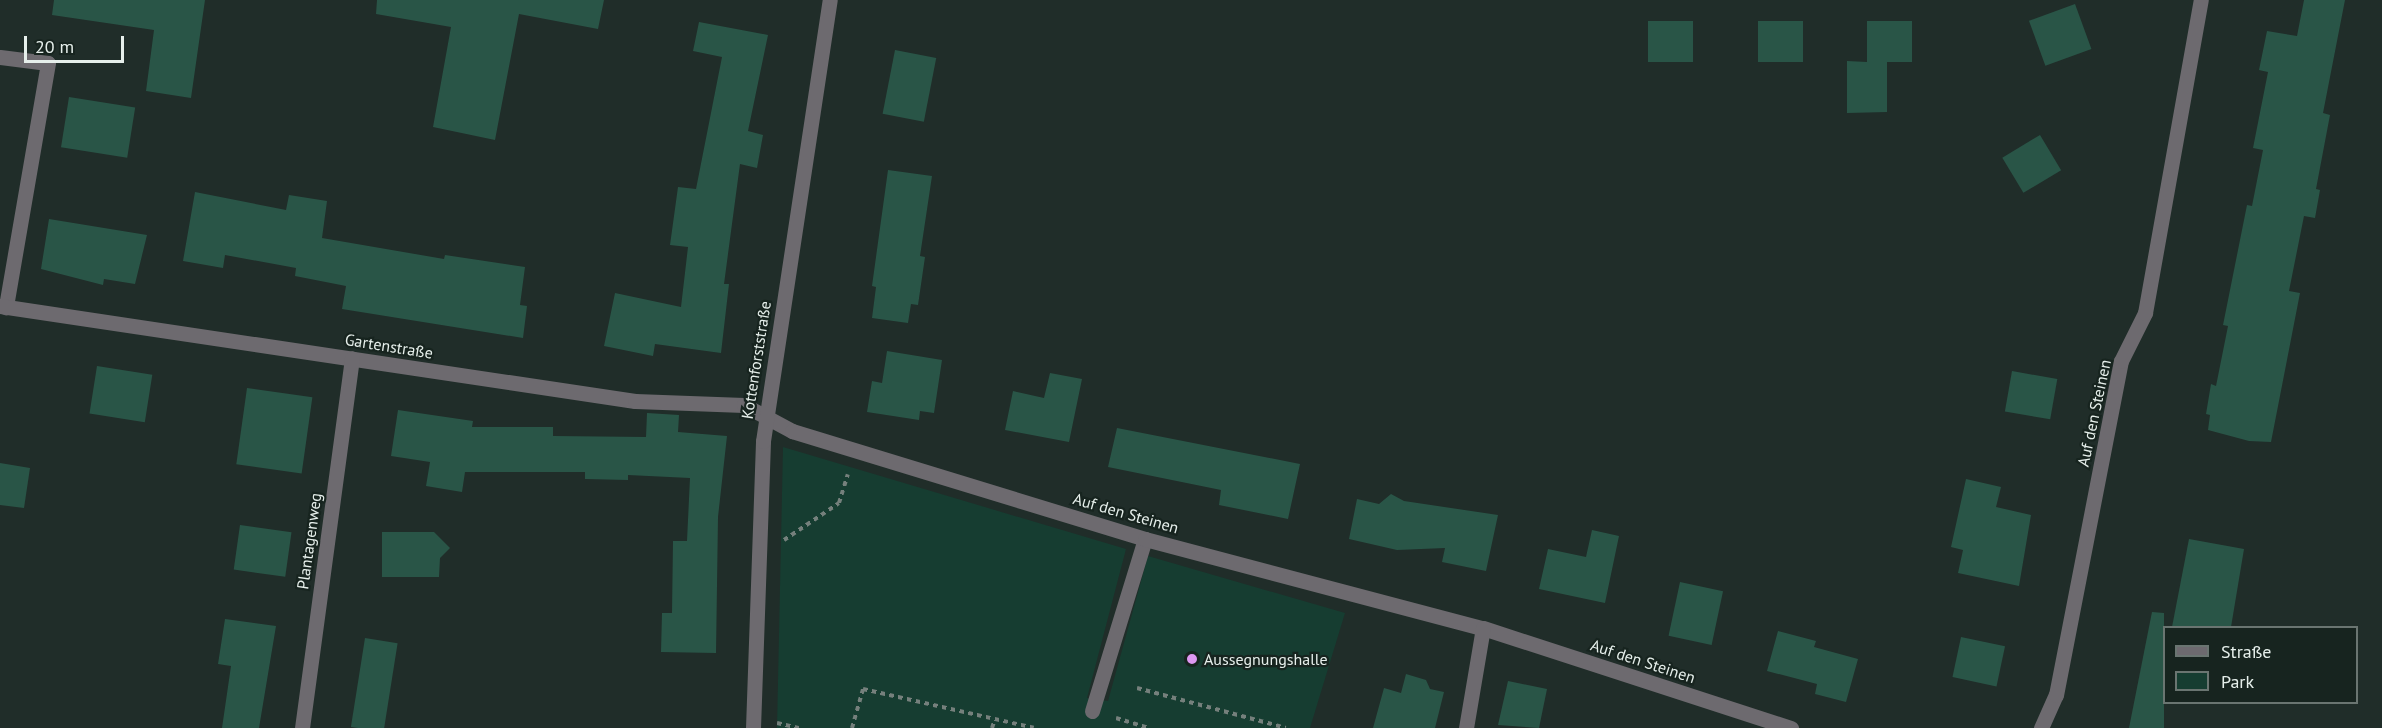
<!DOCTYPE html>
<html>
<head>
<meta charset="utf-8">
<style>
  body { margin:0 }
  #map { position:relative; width:2382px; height:728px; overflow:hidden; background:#202d29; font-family:"PT Sans",sans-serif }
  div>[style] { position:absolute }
  .green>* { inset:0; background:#163d31 }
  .building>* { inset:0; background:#295547; transform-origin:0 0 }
  .path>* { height:4px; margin-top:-2px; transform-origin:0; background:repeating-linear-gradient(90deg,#75807c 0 4.5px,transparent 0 9px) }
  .lane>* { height:15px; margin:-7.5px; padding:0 7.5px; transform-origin:7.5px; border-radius:7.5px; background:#6d6a6f }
  .street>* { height:15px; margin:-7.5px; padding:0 7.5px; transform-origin:7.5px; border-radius:7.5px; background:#6d6a6f }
  .dots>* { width:16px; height:16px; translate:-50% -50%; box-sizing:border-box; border:3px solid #17241f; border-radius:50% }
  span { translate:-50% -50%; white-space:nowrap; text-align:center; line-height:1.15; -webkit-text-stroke:4.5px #17241f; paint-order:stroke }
  .street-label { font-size:16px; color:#e6efeb }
  .poi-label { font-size:16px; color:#e6efeb }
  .left { translate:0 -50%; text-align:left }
  .legend { position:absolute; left:2163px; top:626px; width:195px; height:78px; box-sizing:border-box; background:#17241f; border:2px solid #6a7571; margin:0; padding:8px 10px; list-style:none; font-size:18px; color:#e6efeb }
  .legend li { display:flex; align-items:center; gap:12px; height:30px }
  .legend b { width:30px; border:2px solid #6a7571 }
  .scale { position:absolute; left:24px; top:36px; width:100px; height:27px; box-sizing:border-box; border:3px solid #e6efeb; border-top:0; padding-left:8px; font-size:18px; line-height:21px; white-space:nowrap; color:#e6efeb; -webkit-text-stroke:4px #17241f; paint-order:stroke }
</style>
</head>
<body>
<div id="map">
  <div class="green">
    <i style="clip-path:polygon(783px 447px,1126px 549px,1087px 698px,1108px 701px,1148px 556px,1345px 613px,1310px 728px,777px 728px)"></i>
  </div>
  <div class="building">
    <i style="clip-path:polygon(54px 0,205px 0,191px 98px,146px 91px,154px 30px,52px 15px)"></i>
    <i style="clip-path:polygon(377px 0,604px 0,598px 29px,519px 14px,495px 140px,433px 127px,451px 27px,376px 14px)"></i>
    <i style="clip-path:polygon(2304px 0,2345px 0,2323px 113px,2330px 115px,2316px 189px,2320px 190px,2315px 218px,2304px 216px,2289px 291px,2300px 293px,2271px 442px,2249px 441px,2208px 430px,2210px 415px,2206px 414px,2211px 384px,2216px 386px,2228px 326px,2223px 325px,2247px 205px,2252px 206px,2263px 150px,2253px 148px,2268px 72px,2259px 70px,2267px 31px,2297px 36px)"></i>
    <i style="left:2075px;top:4px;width:48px;height:49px;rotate:70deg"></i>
    <i style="left:1648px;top:21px;width:45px;height:41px"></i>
    <i style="left:1758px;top:21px;width:45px;height:41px"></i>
    <i style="clip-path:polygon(1867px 21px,1912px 21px,1912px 62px,1880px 62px,1887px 62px,1887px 112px,1847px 113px,1847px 61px,1867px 62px)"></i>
    <i style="clip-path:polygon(699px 22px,768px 35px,748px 131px,763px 135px,757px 168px,740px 164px,724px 284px,729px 284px,721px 353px,655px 344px,653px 356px,604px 346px,615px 293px,681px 307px,688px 247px,670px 245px,678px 187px,696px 189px,722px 57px,693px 51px)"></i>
    <i style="left:895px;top:50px;width:42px;height:65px;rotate:11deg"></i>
    <i style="left:69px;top:97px;width:67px;height:51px;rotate:9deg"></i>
    <i style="left:2040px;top:135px;width:41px;height:44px;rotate:59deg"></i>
    <i style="clip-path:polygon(888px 170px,932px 176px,920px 256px,925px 257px,918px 305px,911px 304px,908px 323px,872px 318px,876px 287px,872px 286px)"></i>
    <i style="clip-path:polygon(195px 192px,286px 210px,289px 195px,327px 201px,322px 238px,444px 259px,445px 255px,525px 267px,520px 305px,527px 306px,523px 338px,342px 309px,346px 286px,295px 276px,296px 268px,225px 255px,223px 268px,183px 261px)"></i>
    <i style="clip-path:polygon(49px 219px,147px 235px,135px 284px,104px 279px,103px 285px,41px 269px)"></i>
    <i style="clip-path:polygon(887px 351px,942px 360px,934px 413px,920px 411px,919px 420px,867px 412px,872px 381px,882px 383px)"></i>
    <i style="left:97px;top:366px;width:56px;height:48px;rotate:9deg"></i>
    <i style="left:2012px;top:371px;width:46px;height:41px;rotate:10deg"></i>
    <i style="clip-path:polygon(1050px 373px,1082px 379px,1069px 442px,1005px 430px,1013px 391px,1044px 398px)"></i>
    <i style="left:247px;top:388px;width:66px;height:77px;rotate:8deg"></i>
    <i style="clip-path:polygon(398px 410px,473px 421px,472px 427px,553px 427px,553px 436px,646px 437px,647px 413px,679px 415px,678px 432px,727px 436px,718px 517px,716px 653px,661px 652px,662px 613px,672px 613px,673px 541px,687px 541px,690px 478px,628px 475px,628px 480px,585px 479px,585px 472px,465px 472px,462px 492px,426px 486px,430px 462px,391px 456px)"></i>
    <i style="clip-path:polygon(1117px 428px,1300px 464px,1288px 519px,1219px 505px,1221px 490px,1108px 467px)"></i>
    <i style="clip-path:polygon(0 463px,30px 468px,24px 508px,0 505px)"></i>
    <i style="clip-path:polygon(1966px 479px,2001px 487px,1996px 507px,2031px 515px,2019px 586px,1958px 573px,1963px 550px,1951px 547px)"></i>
    <i style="clip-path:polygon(1391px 494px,1404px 501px,1498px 515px,1486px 571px,1442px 562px,1445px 548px,1397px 550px,1349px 539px,1357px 499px,1379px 504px)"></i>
    <i style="left:240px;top:525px;width:52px;height:45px;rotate:8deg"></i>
    <i style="clip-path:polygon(1592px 530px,1619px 536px,1605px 603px,1539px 589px,1548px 549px,1586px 557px)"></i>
    <i style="clip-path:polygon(382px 532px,434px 532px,450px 548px,440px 558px,439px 577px,382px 577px)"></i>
    <i style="clip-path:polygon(2189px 539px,2244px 549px,2231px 627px,2172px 627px)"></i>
    <i style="left:1680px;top:582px;width:44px;height:55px;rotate:12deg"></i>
    <i style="clip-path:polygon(2152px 612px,2164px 613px,2164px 728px,2129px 728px)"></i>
    <i style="clip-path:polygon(225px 619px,276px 626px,259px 728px,222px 728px,231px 666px,218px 664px)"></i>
    <i style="clip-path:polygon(1778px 631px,1816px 641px,1814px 647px,1858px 659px,1846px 702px,1815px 694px,1817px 684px,1767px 671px)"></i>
    <i style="left:1961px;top:637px;width:45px;height:41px;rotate:12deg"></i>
    <i style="left:365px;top:638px;width:33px;height:90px;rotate:9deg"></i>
    <i style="clip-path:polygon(1406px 674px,1426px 680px,1430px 689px,1444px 692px,1435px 728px,1373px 728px,1384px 688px,1401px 693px)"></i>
    <i style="clip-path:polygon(1508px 681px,1547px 689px,1539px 728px,1498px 725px)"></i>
  </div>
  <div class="path">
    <i style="left:784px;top:540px;width:66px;rotate:-33.9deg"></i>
    <i style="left:839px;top:503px;width:30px;rotate:-73deg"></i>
    <i style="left:1137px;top:688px;width:154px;rotate:15deg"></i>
    <i style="left:1116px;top:718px;width:34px;rotate:17deg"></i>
    <i style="left:777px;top:723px;width:23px;rotate:13deg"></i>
    <i style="left:852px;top:728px;width:41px;rotate:-74.2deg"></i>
    <i style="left:863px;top:689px;width:175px;rotate:12.8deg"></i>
    <i style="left:992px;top:728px;width:9px;rotate:-72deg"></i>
  </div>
  <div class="lane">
    <i style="left:1092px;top:711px;width:180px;rotate:-72.9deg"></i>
  </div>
  <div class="street">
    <i style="left:0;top:57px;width:48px;rotate:7.1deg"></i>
    <i style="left:48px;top:63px;width:248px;rotate:99.8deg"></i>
    <i style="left:0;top:306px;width:642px;rotate:8.51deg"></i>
    <i style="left:635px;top:401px;width:109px;rotate:2.1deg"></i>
    <i style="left:744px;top:405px;width:55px;rotate:28.4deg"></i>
    <i style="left:792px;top:431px;width:369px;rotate:17deg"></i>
    <i style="left:1145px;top:539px;width:350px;rotate:14.8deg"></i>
    <i style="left:1483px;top:628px;width:324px;rotate:18deg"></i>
    <i style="left:302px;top:728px;width:373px;rotate:-82.3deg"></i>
    <i style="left:753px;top:728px;width:287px;rotate:-88deg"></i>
    <i style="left:763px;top:441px;width:446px;rotate:-81.4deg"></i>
    <i style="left:1466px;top:728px;width:101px;rotate:-80.4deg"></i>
    <i style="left:2041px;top:728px;width:36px;rotate:-66deg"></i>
    <i style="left:2056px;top:695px;width:340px;rotate:-79deg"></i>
    <i style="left:2121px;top:361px;width:54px;rotate:-63.4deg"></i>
    <i style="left:2145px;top:313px;width:318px;rotate:-79.9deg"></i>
  </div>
  <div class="dots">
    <i style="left:1192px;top:659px;background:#de98f2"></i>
  </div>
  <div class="street-label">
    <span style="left:389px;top:346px;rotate:9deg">Gartenstraße</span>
    <span style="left:756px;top:360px;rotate:-81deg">Kottenforststraße</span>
    <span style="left:2094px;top:413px;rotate:-78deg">Auf den Steinen</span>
    <span style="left:1126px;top:513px;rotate:16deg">Auf den Steinen</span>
    <span style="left:309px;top:541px;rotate:-82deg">Plantagenweg</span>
    <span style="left:1643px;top:661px;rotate:18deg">Auf den Steinen</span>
  </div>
  <div class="poi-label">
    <span class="left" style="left:1204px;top:659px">Aussegnungshalle</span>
  </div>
  <ul class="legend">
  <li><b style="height:8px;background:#6d6a6f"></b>Straße</li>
  <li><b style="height:16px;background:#163d31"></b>Park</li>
  </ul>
  <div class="scale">20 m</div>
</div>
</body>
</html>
